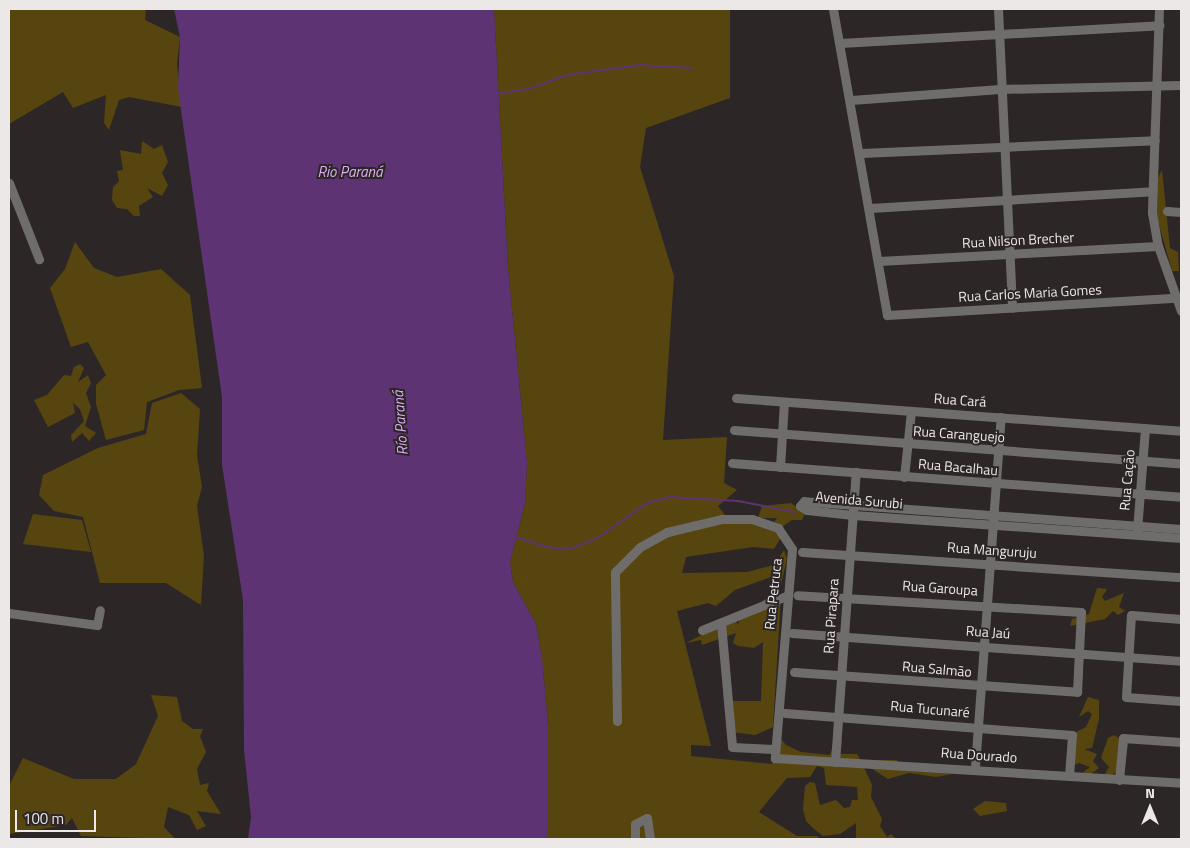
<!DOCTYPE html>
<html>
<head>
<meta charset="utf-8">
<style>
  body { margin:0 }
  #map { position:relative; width:1190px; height:848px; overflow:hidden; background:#2c2726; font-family:"Titillium Web",sans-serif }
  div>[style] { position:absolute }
  .green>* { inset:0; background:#574510 }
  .water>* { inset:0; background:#5e3373 }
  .stream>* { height:2px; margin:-1px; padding:0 1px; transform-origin:1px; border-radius:1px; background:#5e3373 }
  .minor>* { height:9px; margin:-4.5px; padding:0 4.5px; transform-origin:4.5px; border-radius:4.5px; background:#6f6d6c }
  span { translate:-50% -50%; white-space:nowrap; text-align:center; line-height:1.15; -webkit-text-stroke:4px #2c2726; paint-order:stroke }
  .street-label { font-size:14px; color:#ece8e8 }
  .water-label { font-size:15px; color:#deaef8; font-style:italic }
  .frame { position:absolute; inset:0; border:10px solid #ece8e8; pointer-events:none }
  .north { position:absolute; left:1125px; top:783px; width:50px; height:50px; -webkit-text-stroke:4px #2c2726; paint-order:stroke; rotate:0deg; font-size:14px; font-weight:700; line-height:20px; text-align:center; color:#ece8e8 }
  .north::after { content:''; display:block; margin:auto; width:18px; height:22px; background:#ece8e8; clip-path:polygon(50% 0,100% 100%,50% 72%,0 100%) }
  .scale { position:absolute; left:15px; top:810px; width:81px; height:22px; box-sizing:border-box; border:2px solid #ece8e8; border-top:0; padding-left:6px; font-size:15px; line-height:18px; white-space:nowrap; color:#ece8e8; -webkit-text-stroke:4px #2c2726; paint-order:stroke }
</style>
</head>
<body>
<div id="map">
  <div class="green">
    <i style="clip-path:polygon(9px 9px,146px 9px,145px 20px,180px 37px,177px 64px,182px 107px,129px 97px,119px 100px,109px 130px,104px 123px,106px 95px,73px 108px,63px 92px,9px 124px)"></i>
    <i style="clip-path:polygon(494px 9px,730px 9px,730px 98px,646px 128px,640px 167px,674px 276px,663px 440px,727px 437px,724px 483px,737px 490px,718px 506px,731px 523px,755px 522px,783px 534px,774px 549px,753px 547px,686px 557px,682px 573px,747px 572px,774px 565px,784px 550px,787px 559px,781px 584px,771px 577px,735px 590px,716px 606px,708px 603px,677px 611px,711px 746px,691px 745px,691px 756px,772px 764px,777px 734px,786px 745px,801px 752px,830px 755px,836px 736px,842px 742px,840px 754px,857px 754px,861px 761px,872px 785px,871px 797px,882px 819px,880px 826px,887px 837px,891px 834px,896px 839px,856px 839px,856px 823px,840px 834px,823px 836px,813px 828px,806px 821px,803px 809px,805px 786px,810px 782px,815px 783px,820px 805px,836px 800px,844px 808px,850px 807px,852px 800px,858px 800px,857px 787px,826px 785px,824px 768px,817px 766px,810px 777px,787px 778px,759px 812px,797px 836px,818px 836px,819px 839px,548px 839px,548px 724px,542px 658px,536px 624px,513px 582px,510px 562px,525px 503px,527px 463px,508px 268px)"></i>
    <i style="clip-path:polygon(142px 141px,154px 149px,162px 145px,168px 162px,162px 173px,168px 185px,162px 196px,147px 188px,153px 197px,139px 206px,140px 216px,134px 216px,127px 209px,117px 208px,112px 200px,113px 187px,119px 181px,117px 171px,123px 170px,120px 150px,141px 154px)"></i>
    <i style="clip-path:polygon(1162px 170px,1170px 248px,1178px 252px,1179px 271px,1172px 271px,1156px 214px,1157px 180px)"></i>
    <i style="clip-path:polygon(75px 242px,94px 268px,117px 277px,161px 269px,190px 295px,202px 388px,179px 390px,147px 402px,144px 430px,106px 440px,96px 404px,96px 385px,106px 375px,88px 342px,71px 347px,50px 288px,65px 269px)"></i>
    <i style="clip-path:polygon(80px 364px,84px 368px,78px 382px,88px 375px,91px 383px,86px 393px,91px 407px,85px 426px,96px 433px,89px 441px,82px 433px,72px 442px,71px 435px,84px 421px,80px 409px,73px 403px,75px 413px,48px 427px,34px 400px,47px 395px,64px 375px,71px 376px,74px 367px)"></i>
    <i style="clip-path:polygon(181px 393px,200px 409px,197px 455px,202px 487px,197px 506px,204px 556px,201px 605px,166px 583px,100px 583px,83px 517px,54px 511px,39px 495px,43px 475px,98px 448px,146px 434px,152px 403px)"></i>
    <i style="clip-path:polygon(791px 503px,805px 513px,802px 520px,792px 520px,783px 526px,774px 522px,777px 518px,758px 518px,762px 506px)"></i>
    <i style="clip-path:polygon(33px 514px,82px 520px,91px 552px,23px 544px)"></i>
    <i style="clip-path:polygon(1097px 588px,1107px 589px,1102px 597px,1105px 601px,1124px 593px,1119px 607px,1125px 611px,1118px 615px,1113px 611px,1105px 619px,1070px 626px,1072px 619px,1089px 614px)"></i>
    <i style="clip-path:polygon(781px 595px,773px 727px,755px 735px,732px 732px,730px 701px,761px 701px,763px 642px,754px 648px,738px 646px,733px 643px,736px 633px,702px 645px,701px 640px,686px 643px,727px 622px,736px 621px,738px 625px,740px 616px,767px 598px)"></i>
    <i style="clip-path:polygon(151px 695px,177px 697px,182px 721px,193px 729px,203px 729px,200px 736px,206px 752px,197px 769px,200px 785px,209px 783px,207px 791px,221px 814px,197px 811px,206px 826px,197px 830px,189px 815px,168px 807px,164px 827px,175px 839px,81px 836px,72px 818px,66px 825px,9px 834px,9px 786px,23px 758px,74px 779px,116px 779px,136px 764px,158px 716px)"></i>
    <i style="clip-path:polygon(1088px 697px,1099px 700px,1099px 719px,1092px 748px,1084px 749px,1097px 754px,1093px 761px,1099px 768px,1088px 776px,1081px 774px,1090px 767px,1079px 763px,1070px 767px,1075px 754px,1068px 736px,1086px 727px,1092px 714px,1088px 711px,1079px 717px)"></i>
    <i style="clip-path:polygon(1114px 735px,1128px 744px,1125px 767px,1108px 777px,1105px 774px,1109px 767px,1101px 758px,1108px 738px)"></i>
    <i style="clip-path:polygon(868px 760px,897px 760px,896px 767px,952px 774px,936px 777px,909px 773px,888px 779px,869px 767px)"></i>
    <i style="clip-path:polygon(985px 801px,1006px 803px,1007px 811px,980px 816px,973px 809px)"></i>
  </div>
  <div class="water">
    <i style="clip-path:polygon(174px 9px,494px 9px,508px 268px,527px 463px,525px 503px,510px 562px,513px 582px,536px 624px,542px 658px,548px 724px,548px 839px,248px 839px,251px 817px,244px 750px,243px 600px,222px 465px,222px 397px,178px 89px,180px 37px)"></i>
  </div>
  <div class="stream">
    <i style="left:496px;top:94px;width:33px;rotate:-9deg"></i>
    <i style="left:529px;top:89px;width:40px;rotate:-20.2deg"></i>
    <i style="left:567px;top:75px;width:73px;rotate:-7.9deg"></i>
    <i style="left:639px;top:65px;width:53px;rotate:3.2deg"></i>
    <i style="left:516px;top:537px;width:33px;rotate:18deg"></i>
    <i style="left:547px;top:547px;width:23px;rotate:5deg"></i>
    <i style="left:570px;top:549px;width:31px;rotate:-22deg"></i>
    <i style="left:599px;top:537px;width:59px;rotate:-35.3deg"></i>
    <i style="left:647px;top:503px;width:23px;rotate:-15deg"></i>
    <i style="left:669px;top:497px;width:69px;rotate:3.3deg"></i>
    <i style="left:738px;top:501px;width:57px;rotate:11.1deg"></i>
  </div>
  <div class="minor">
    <i style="left:833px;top:9px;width:311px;rotate:80deg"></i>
    <i style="left:887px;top:315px;width:289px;rotate:-3.4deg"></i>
    <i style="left:998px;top:9px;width:299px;rotate:87.3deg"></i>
    <i style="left:1159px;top:9px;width:204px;rotate:92deg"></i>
    <i style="left:1152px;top:213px;width:34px;rotate:80deg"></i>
    <i style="left:1158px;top:246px;width:69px;rotate:70.5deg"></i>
    <i style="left:840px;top:43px;width:320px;rotate:-3.2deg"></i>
    <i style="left:851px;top:100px;width:149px;rotate:-4.2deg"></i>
    <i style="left:1000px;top:89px;width:181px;rotate:-1.3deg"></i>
    <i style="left:861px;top:153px;width:294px;rotate:-2.5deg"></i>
    <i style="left:9px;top:183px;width:82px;rotate:68.5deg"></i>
    <i style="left:870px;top:208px;width:283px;rotate:-3.4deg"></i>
    <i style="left:1167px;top:211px;width:14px;rotate:4deg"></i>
    <i style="left:879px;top:261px;width:279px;rotate:-3.1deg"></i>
    <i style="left:736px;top:398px;width:446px;rotate:4.2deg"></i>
    <i style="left:734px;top:430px;width:448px;rotate:4.3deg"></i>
    <i style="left:732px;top:463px;width:450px;rotate:4.3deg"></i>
    <i style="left:780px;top:467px;width:65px;rotate:-86.5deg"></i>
    <i style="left:904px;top:477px;width:66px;rotate:-83.9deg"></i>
    <i style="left:1181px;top:529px;width:378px;rotate:-175.8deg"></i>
    <i style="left:804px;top:501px;width:6px;rotate:129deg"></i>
    <i style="left:800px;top:506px;width:8px;rotate:30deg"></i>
    <i style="left:807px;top:510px;width:46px;rotate:6.2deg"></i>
    <i style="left:853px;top:515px;width:329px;rotate:4deg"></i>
    <i style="left:1137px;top:530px;width:102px;rotate:-85.5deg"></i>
    <i style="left:802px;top:552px;width:380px;rotate:3.8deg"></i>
    <i style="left:9px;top:613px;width:89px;rotate:7.8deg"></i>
    <i style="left:97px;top:625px;width:15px;rotate:-79deg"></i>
    <i style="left:1181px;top:619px;width:50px;rotate:-175.4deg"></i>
    <i style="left:1131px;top:615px;width:82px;rotate:93.5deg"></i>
    <i style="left:1126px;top:697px;width:55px;rotate:4.2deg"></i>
    <i style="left:721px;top:623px;width:124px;rotate:84.9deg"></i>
    <i style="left:732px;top:747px;width:42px;rotate:2.7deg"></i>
    <i style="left:702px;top:630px;width:91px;rotate:-22deg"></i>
    <i style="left:792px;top:633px;width:390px;rotate:4.1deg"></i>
    <i style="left:794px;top:672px;width:284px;rotate:4deg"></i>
    <i style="left:1077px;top:692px;width:21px;rotate:-87deg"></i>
    <i style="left:1078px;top:671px;width:59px;rotate:-87.1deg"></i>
    <i style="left:1081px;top:612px;width:284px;rotate:-176.6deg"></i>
    <i style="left:785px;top:713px;width:288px;rotate:4.4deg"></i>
    <i style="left:1072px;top:735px;width:41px;rotate:94.2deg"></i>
    <i style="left:617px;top:721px;width:149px;rotate:-90.8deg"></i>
    <i style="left:615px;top:572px;width:35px;rotate:-45deg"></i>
    <i style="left:640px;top:547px;width:31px;rotate:-29deg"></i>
    <i style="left:667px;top:532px;width:57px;rotate:-13.3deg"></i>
    <i style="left:722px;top:519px;width:30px"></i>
    <i style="left:752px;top:519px;width:28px;rotate:19deg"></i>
    <i style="left:778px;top:528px;width:25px;rotate:56deg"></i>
    <i style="left:792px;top:549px;width:210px;rotate:94.7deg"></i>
    <i style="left:775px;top:758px;width:407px;rotate:3.5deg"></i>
    <i style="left:835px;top:762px;width:291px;rotate:-85.9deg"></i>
    <i style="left:975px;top:767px;width:351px;rotate:-85.8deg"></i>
    <i style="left:1119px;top:780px;width:42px;rotate:-84.6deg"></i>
    <i style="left:1123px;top:738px;width:58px;rotate:3.9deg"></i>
    <i style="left:635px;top:839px;width:15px;rotate:-90deg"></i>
    <i style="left:635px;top:824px;width:13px;rotate:-27deg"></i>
    <i style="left:647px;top:818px;width:21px;rotate:82deg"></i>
  </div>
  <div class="street-label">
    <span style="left:1018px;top:240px;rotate:-3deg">Rua Nilson Brecher</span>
    <span style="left:1030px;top:293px;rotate:-3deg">Rua Carlos Maria Gomes</span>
    <span style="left:960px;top:400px;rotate:4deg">Rua Cará</span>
    <span style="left:959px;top:434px;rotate:4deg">Rua Caranguejo</span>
    <span style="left:958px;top:467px;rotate:5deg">Rua Bacalhau</span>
    <span style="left:1127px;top:480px;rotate:-85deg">Rua Cação</span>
    <span style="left:859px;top:500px;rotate:5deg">Avenida Surubi</span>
    <span style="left:992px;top:550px;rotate:4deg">Rua Manguruju</span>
    <span style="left:940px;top:588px;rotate:4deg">Rua Garoupa</span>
    <span style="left:773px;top:594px;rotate:-84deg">Rua Petruca</span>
    <span style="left:831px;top:616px;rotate:-86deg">Rua Pirapara</span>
    <span style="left:988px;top:632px;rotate:4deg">Rua Jaú</span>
    <span style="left:937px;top:669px;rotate:5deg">Rua Salmão</span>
    <span style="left:930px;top:709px;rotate:5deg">Rua Tucunaré</span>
    <span style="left:979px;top:755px;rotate:4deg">Rua Dourado</span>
  </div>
  <div class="water-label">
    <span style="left:350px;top:172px">Rio Paraná</span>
    <span style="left:400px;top:423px;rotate:-94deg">Río Paraná</span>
  </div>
  <div class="frame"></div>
  <div class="north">N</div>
  <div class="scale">100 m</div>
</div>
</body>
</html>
